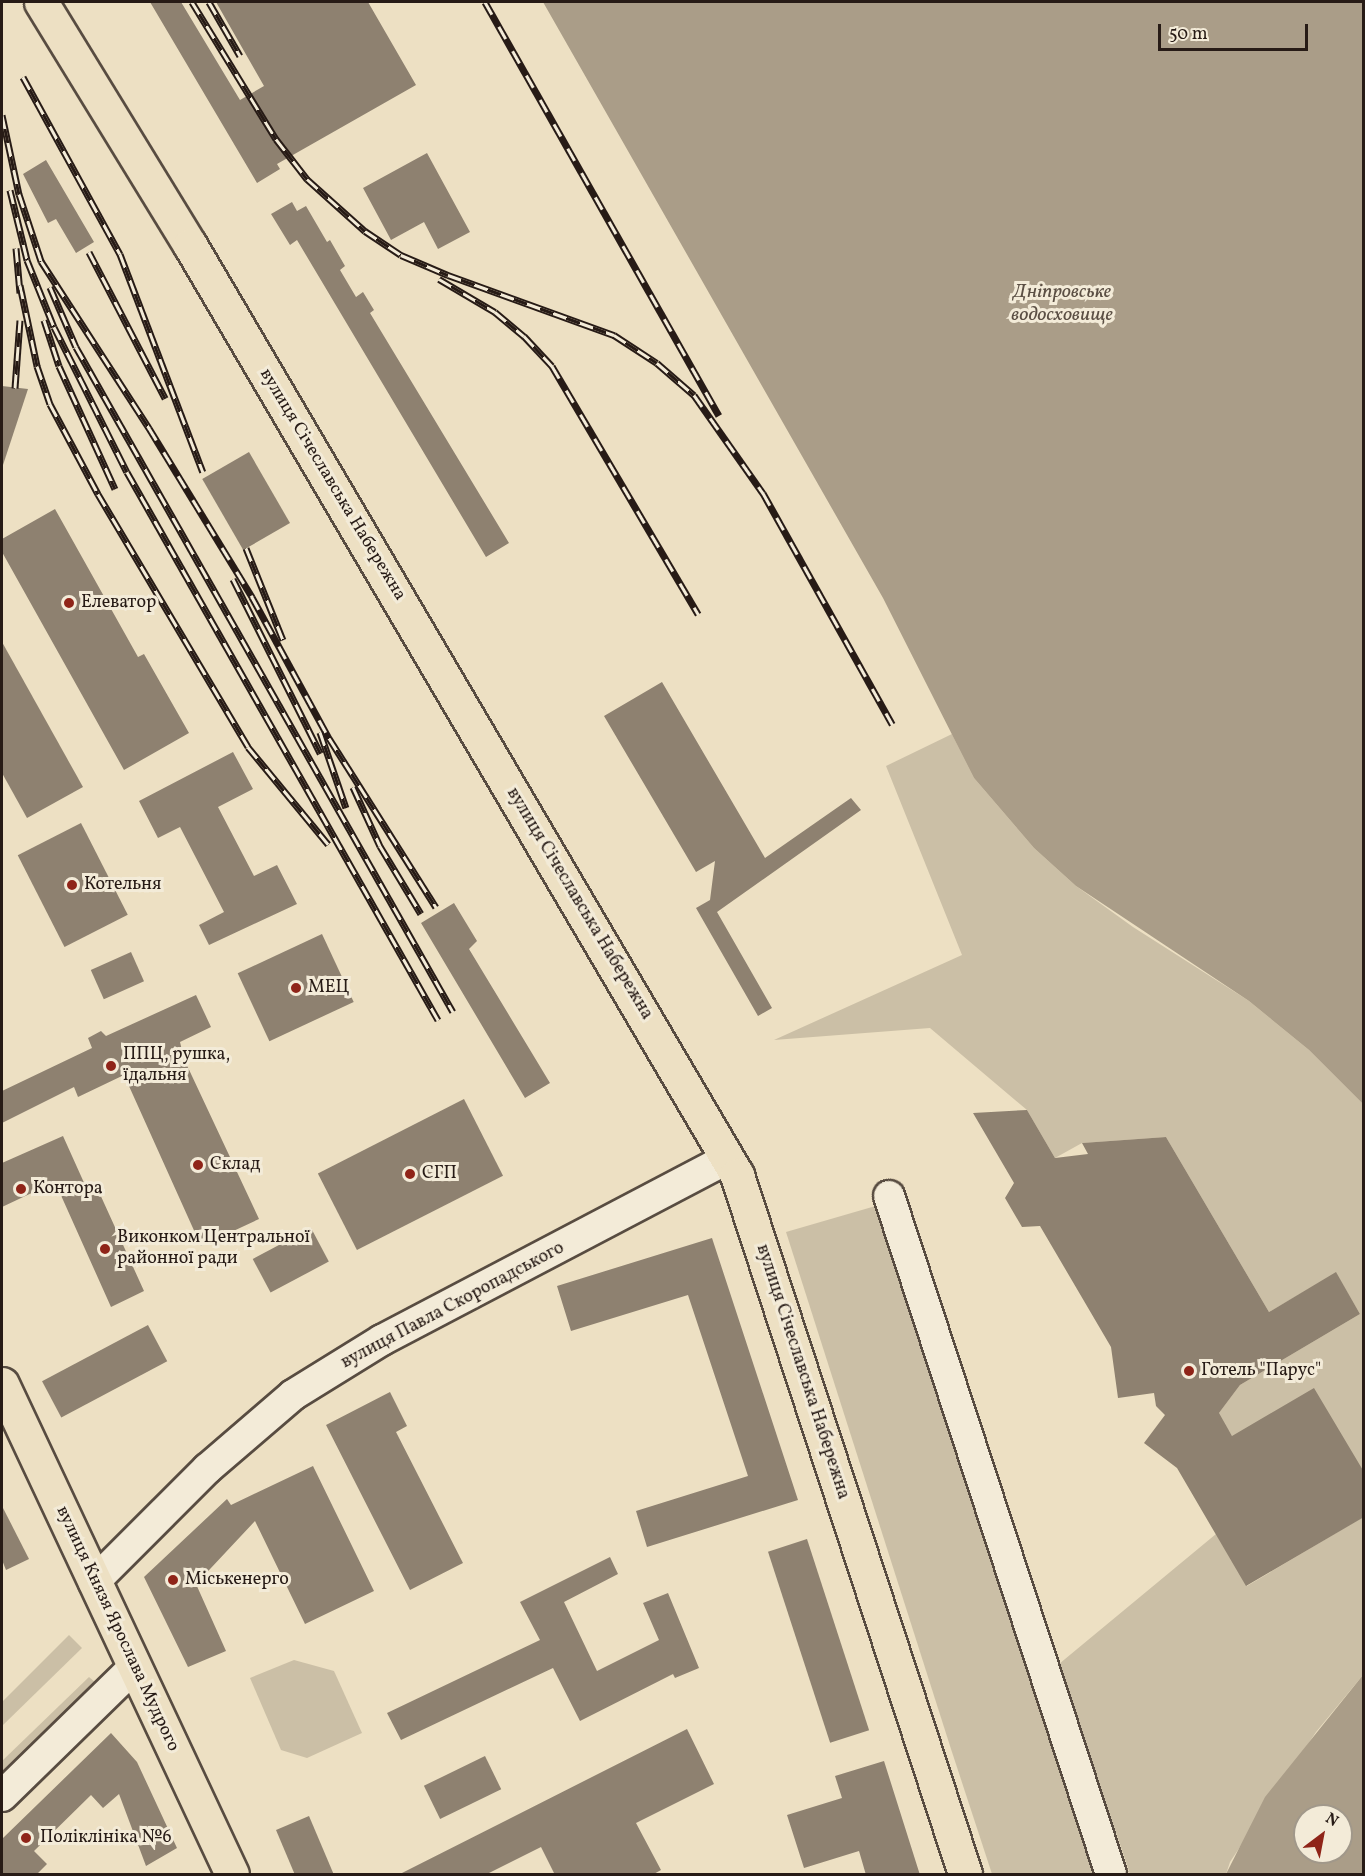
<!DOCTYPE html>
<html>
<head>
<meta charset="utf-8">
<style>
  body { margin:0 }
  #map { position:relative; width:1365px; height:1876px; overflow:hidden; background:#ede0c3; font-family:Vollkorn,serif }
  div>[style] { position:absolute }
  .green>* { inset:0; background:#cbbfa6 }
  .water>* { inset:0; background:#aa9d88 }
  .building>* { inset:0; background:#8e8170; transform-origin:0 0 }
  .roads { filter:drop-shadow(2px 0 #584c41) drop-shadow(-2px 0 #584c41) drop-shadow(0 2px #584c41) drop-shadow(0 -2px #584c41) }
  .minor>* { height:30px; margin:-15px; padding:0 15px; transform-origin:15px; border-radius:15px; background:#f3ebd8 }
  .major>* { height:33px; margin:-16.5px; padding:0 16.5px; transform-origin:16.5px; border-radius:16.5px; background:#ede0c3 }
  .rail>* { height:7px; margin-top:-3.5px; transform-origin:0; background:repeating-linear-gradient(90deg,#f3ebd8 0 14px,#271b16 0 28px); box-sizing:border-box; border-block:2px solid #271b16 }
  .dots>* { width:16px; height:16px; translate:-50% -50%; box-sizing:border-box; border:3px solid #f3ebd8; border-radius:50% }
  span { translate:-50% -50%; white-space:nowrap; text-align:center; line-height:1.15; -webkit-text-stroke:6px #f3ebd8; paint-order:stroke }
  .street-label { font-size:18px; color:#271b16 }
  .poi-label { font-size:18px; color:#271b16 }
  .left { translate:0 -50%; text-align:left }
  .water-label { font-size:20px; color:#5b4f44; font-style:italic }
  .frame { position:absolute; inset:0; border:3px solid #271b16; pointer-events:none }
  .north { position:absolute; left:1293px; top:1804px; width:60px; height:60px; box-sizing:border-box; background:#f3ebd8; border:2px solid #a1988a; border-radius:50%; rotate:32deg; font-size:16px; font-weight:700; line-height:24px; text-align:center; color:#271b16 }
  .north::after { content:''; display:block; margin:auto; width:21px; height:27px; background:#8f2418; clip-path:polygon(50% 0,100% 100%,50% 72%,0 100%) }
  .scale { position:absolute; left:1158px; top:24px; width:150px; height:27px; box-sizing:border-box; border:3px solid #271b16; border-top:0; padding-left:8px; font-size:18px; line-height:21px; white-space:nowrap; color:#271b16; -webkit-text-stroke:4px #f3ebd8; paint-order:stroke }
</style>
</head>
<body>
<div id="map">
  <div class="green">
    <i style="clip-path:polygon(952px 734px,974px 778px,1034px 848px,1076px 886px,1133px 927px,1249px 1001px,1309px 1050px,1363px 1104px,1363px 1472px,1232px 1436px,1223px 1422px,1204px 1433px,1240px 1385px,1360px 1314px,1336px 1273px,1269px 1312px,1166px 1137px,1082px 1143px,1055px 1158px,1027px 1110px,930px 1028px,774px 1040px,962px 955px,886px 766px)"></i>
    <i style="clip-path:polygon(879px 1205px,1098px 1874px,992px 1874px,951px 1749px,786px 1232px)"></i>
    <i style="clip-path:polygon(1363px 1517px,1363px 1675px,1316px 1732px,1230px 1862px,1226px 1874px,1130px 1874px,1059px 1664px,1216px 1534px,1247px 1586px)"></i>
    <i style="clip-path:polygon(69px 1635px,82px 1648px,2px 1726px,2px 1702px)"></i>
    <i style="clip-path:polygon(294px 1660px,334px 1671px,362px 1733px,307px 1758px,281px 1750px,250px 1678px)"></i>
    <i style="clip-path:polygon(89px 1677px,102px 1688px,2px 1784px,2px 1761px)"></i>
  </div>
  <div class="water">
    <i style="clip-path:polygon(543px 2px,1363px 2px,1363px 1104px,1309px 1050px,1249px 1001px,1076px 886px,1034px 848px,974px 778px,883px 598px)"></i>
    <i style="clip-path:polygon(evenodd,1363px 1675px,1363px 1874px,1226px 1874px,1265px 1797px,1363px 1675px,1305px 1816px,1341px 1816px,1341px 1852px,1305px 1852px,1305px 1816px)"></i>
  </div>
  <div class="building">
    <i style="clip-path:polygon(150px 2px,181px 2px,240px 100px,264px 86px,216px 2px,368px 2px,416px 85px,277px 164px,280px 169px,257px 183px)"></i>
    <i style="clip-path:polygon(427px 153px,470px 232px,438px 249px,424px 222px,391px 240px,363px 188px)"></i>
    <i style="clip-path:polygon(46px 160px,94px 242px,76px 253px,56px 219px,48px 223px,23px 174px)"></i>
    <i style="clip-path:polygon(292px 202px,297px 211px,306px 206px,327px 242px,330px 240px,345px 266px,340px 270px,356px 297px,363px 292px,374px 310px,370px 313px,509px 543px,486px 557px,297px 240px,290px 245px,271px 214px)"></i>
    <i style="clip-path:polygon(2px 386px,28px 389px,3px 465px,2px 464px)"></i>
    <i style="left:249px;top:452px;width:82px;height:54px;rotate:60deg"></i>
    <i style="clip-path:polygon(55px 509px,138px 657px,144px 654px,189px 733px,124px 770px,2px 552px,2px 539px)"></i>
    <i style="clip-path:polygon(2px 642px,83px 787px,27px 818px,2px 773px)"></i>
    <i style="clip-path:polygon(662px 682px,765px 858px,851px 798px,861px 810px,717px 912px,772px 1008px,758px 1016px,696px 908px,710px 900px,715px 861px,696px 872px,604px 716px)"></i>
    <i style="clip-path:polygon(233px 752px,253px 789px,218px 807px,254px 876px,277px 865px,297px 904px,209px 945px,199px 925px,224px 912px,180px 827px,158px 838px,139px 801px)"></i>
    <i style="left:81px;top:823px;width:103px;height:71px;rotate:63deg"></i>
    <i style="clip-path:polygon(454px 903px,477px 941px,469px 949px,550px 1083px,525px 1098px,421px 923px)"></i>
    <i style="left:322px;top:934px;width:75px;height:93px;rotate:65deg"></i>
    <i style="left:131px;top:952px;width:32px;height:44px;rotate:66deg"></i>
    <i style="clip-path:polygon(196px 995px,211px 1027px,180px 1042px,184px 1059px,259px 1219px,201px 1246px,124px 1075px,78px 1097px,74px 1087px,2px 1123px,2px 1091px,92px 1048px,88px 1038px,101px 1031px,106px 1036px)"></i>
    <i style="left:464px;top:1099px;width:86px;height:164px;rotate:63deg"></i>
    <i style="clip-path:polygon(1027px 1110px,1055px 1158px,1088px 1154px,1082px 1143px,1166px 1137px,1269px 1312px,1336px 1272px,1360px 1314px,1240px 1385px,1219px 1413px,1232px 1436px,1314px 1388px,1364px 1472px,1364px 1517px,1246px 1586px,1177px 1468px,1144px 1443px,1165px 1415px,1156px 1406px,1154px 1393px,1118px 1398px,1111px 1347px,1040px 1226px,1022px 1227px,1005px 1198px,1014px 1183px,973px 1113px)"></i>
    <i style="clip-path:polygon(63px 1136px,90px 1196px,99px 1192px,144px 1291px,111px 1307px,55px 1182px,2px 1207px,2px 1163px)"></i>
    <i style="left:311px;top:1228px;width:38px;height:66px;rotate:62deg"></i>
    <i style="clip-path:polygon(712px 1238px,798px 1500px,647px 1547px,636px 1511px,748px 1476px,688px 1295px,571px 1331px,557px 1286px)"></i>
    <i style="left:148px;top:1325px;width:41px;height:120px;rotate:62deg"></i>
    <i style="clip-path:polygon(390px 1392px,407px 1426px,396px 1432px,463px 1563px,410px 1590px,326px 1425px)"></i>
    <i style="clip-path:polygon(313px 1466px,374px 1591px,305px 1624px,255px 1521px,196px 1584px,226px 1651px,188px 1667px,144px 1577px,227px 1499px,231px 1505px)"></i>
    <i style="clip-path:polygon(2px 1506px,29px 1559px,6px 1570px,2px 1560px)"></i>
    <i style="left:807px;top:1539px;width:201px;height:41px;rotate:72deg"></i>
    <i style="clip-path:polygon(610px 1557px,618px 1574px,564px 1602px,597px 1671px,659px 1640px,643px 1603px,668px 1593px,699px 1668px,675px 1678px,673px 1674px,580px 1721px,553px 1668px,401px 1740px,387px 1713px,540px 1640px,520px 1602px)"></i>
    <i style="clip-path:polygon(687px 1729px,714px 1784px,636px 1823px,661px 1870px,652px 1875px,555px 1875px,541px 1847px,485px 1875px,398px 1875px)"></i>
    <i style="clip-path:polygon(111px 1733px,137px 1762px,177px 1848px,146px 1866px,119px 1794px,103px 1808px,91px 1795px,34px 1851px,47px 1864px,36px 1875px,2px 1875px,2px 1839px)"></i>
    <i style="left:485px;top:1756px;width:37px;height:68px;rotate:64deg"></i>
    <i style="clip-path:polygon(884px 1761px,920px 1875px,866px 1875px,859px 1851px,804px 1868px,787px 1815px,842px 1798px,835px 1776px)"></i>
    <i style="clip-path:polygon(309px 1816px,334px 1875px,295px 1875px,276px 1830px)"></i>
  </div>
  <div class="roads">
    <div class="minor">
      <i style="left:889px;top:1196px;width:713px;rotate:71.87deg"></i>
      <i style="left:94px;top:1582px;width:160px;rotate:-45deg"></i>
      <i style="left:207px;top:1469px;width:113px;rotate:-40.7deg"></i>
      <i style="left:293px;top:1395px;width:105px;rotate:-31.7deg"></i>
      <i style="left:382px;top:1340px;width:391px;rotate:-27.7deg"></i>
      <i style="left:2px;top:1796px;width:185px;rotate:-44.3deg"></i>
    </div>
    <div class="major">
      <i style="left:41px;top:2px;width:285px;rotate:58.5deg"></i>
      <i style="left:190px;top:245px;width:1079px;rotate:59.54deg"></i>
      <i style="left:737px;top:1175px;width:735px;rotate:71.93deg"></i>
      <i style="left:2px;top:1384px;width:541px;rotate:64.86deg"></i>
    </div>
  </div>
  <div class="rail">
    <i style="left:192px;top:2px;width:161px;rotate:58.5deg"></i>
    <i style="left:276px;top:139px;width:51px;rotate:52.2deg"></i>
    <i style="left:307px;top:179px;width:78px;rotate:41.9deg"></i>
    <i style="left:365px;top:231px;width:43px;rotate:33.7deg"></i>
    <i style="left:401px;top:255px;width:51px;rotate:23.1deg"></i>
    <i style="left:448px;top:275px;width:177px;rotate:19.9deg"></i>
    <i style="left:614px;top:335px;width:51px;rotate:33.1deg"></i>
    <i style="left:657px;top:363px;width:49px;rotate:40.9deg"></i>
    <i style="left:694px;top:395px;width:120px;rotate:54.9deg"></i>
    <i style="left:763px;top:493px;width:265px;rotate:60.8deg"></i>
    <i style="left:209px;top:2px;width:62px;rotate:60.1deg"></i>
    <i style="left:485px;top:2px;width:475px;rotate:60.5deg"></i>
    <i style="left:23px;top:77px;width:202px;rotate:61.3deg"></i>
    <i style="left:120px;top:254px;width:233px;rotate:69.2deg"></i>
    <i style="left:2px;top:115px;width:81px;rotate:77.9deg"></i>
    <i style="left:19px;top:194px;width:71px;rotate:71.8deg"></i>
    <i style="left:41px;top:261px;width:199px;rotate:57.1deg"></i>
    <i style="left:149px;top:428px;width:198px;rotate:58.6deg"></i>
    <i style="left:252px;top:597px;width:161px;rotate:61.4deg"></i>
    <i style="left:329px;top:738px;width:200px;rotate:57.7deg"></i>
    <i style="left:10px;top:190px;width:72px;rotate:76.3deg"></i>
    <i style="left:27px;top:260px;width:72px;rotate:68.1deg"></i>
    <i style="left:54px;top:327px;width:162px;rotate:63.3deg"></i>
    <i style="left:127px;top:472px;width:630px;rotate:60.42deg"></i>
    <i style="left:16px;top:248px;width:45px;rotate:84.9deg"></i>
    <i style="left:89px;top:252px;width:165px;rotate:62.5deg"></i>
    <i style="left:439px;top:279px;width:65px;rotate:30.5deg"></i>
    <i style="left:495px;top:312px;width:38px;rotate:40deg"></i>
    <i style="left:524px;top:336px;width:41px;rotate:47deg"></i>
    <i style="left:552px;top:366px;width:288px;rotate:59.5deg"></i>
    <i style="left:20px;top:285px;width:83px;rotate:78.1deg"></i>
    <i style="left:37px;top:366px;width:40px;rotate:71.1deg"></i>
    <i style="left:50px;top:404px;width:102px;rotate:61.9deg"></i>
    <i style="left:98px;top:494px;width:294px;rotate:59.3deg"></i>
    <i style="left:248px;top:747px;width:126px;rotate:50.5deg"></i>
    <i style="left:50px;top:287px;width:65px;rotate:66.6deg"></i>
    <i style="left:76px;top:347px;width:764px;rotate:60.45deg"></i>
    <i style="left:44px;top:320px;width:48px;rotate:71.9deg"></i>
    <i style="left:59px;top:366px;width:135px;rotate:65.5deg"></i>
    <i style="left:15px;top:388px;width:68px;rotate:-85.8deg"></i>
    <i style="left:246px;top:548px;width:99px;rotate:68.1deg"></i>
    <i style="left:233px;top:579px;width:195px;rotate:63.4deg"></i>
    <i style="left:320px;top:732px;width:80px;rotate:71.1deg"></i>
    <i style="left:353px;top:787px;width:65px;rotate:65.4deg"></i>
    <i style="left:380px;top:846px;width:79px;rotate:58.9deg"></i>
  </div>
  <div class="dots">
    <i style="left:69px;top:603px;background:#8f2418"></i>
    <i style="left:72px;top:885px;background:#8f2418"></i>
    <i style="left:296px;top:988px;background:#8f2418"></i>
    <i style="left:111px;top:1066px;background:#8f2418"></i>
    <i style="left:198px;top:1165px;background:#8f2418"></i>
    <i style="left:410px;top:1174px;background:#8f2418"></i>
    <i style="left:21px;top:1189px;background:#8f2418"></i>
    <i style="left:105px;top:1249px;background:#8f2418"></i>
    <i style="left:1189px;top:1371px;background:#8f2418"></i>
    <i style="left:173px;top:1580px;background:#8f2418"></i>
    <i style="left:26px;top:1838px;background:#8f2418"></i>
  </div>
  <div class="street-label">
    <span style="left:332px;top:485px;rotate:59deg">вулиця Січеславська Набережна</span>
    <span style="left:579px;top:904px;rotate:59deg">вулиця Січеславська Набережна</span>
    <span style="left:453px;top:1306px;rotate:-28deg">вулиця Павла Скоропадського</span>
    <span style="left:802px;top:1372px;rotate:72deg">вулиця Січеславська Набережна</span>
    <span style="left:117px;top:1629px;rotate:65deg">вулиця Князя Ярослава Мудрого</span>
  </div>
  <div class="poi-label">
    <span class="left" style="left:81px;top:603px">Елеватор</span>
    <span class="left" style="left:84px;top:885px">Котельня</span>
    <span class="left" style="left:308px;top:988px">МЕЦ</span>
    <span class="left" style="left:123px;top:1066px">ППЦ, рушка,<br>їдальня</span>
    <span class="left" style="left:210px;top:1165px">Склад</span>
    <span class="left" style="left:422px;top:1174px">СГП</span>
    <span class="left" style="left:33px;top:1189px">Контора</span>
    <span class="left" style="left:117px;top:1249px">Виконком Центральної<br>районної ради</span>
    <span class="left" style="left:1201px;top:1371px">Готель "Парус"</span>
    <span class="left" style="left:185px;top:1580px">Міськенерго</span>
    <span class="left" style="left:40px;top:1838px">Поліклініка №6</span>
  </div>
  <div class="water-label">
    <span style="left:1062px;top:304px">Дніпровське<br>водосховище</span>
  </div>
  <div class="frame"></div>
  <div class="north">N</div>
  <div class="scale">50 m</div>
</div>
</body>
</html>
